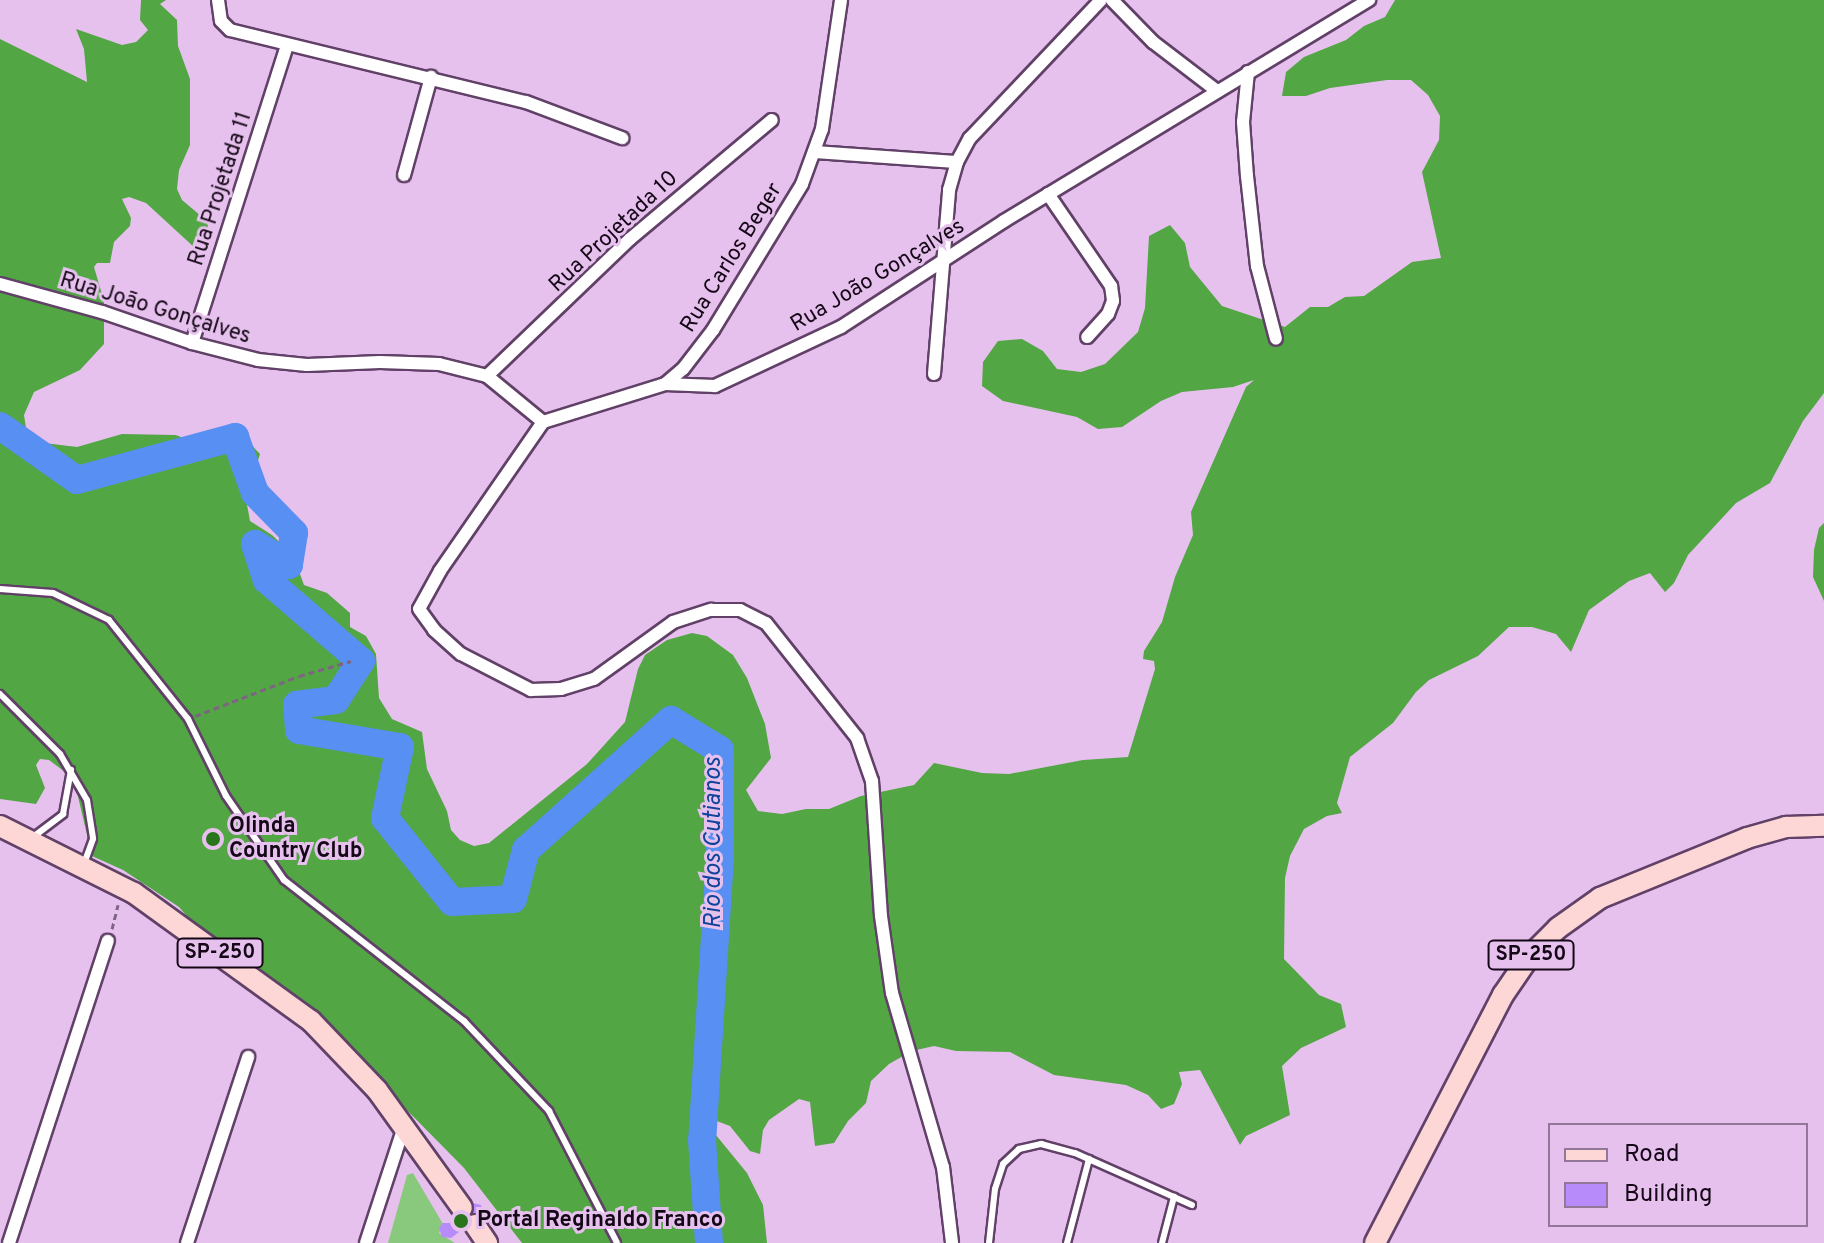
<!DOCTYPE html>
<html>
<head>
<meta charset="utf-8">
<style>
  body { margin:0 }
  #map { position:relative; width:1824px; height:1243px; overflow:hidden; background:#e7c1ee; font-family:Overpass,sans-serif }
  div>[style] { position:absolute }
  .green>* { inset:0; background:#89c97e }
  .forest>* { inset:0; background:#52a644 }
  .river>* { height:28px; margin:-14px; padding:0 14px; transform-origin:14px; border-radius:14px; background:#578ff2 }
  .building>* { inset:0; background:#b78bf9 }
  .path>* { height:3px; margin-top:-1.5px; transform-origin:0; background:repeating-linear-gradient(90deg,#7e6482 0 6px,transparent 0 10px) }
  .roads { filter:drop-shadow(2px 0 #614167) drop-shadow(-2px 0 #614167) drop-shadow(0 2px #614167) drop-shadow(0 -2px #614167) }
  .service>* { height:6px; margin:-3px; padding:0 3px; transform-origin:3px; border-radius:3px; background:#fff }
  .minor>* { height:12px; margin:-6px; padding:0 6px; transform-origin:6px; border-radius:6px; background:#fff }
  .primary>* { height:20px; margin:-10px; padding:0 10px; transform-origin:10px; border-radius:10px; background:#fcd7d6 }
  .dots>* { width:22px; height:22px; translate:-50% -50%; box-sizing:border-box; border:4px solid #e7c1ee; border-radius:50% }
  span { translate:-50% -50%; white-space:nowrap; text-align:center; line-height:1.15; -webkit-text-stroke:6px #e7c1ee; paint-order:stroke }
  .shield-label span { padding:2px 6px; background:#e7c1ee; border:2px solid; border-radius:6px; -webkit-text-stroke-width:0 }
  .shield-label { font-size:20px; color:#140716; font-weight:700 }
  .street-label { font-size:22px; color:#140716 }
  .poi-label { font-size:22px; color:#140716; font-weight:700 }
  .left { translate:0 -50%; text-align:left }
  .water-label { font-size:24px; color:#12449a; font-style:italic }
  .legend { position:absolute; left:1548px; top:1123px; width:260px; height:104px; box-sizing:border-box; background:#e7c1ee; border:2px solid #937798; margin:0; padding:10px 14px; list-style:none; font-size:24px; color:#140716 }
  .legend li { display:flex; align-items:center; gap:16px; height:40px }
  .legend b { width:40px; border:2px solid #937798 }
</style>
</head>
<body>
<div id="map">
  <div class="green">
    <i style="clip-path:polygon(413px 1173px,443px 1224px,439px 1233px,455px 1243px,388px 1243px,407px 1175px)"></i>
  </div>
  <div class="forest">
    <i style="clip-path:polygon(141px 0,166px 0,160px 4px,177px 20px,178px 46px,190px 79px,190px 145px,179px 170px,177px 189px,182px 200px,207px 221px,210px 239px,203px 250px,195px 248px,146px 203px,129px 197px,122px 199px,131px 218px,130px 226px,114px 242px,110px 263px,97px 263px,94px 267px,104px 301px,104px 344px,80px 370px,34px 392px,24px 415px,28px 441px,77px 447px,122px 434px,176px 435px,198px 444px,243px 436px,260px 454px,246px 499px,250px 521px,272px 535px,293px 555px,304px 585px,327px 593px,350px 613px,350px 627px,366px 636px,376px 654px,379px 698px,392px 719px,422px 732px,427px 769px,447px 811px,451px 830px,460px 840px,474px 846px,489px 843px,587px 764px,625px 722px,638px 669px,645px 655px,667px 640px,692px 633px,707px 636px,733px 655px,747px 678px,765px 724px,771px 758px,746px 790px,758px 811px,782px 814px,806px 809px,829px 809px,861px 796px,914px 785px,934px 763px,982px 773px,1009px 774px,1083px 760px,1128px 757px,1155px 669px,1154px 661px,1143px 659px,1144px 651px,1162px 622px,1175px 577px,1193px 535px,1191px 512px,1246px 387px,1254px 380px,1233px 387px,1182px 392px,1161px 401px,1122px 427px,1098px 429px,1077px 417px,1003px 401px,982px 386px,983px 362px,998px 341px,1022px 339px,1043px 351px,1057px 369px,1081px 372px,1105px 364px,1138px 332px,1145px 308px,1149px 236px,1170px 225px,1185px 243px,1190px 267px,1222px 306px,1285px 327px,1310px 307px,1328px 307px,1345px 297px,1364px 296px,1412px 262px,1441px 258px,1422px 172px,1439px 140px,1440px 116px,1428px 95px,1411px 80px,1387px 80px,1330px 88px,1306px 96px,1282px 96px,1286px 72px,1304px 57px,1346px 40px,1364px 26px,1385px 17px,1395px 0,1824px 0,1824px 393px,1803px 421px,1770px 483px,1736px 503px,1688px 555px,1674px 583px,1665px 592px,1650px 573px,1629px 581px,1589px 610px,1571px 652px,1556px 634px,1532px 627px,1509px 627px,1478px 656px,1429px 680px,1416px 692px,1393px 723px,1350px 757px,1337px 803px,1342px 813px,1327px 816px,1304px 829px,1290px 856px,1285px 878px,1284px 959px,1319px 995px,1341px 1004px,1346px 1027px,1301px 1048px,1282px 1066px,1290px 1115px,1246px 1136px,1240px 1145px,1200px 1070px,1179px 1072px,1182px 1084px,1174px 1104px,1161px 1109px,1148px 1095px,1126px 1085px,1054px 1075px,1010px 1052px,956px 1051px,934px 1046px,912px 1051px,889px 1064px,871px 1081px,866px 1103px,848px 1121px,834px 1143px,815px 1146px,810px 1102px,799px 1099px,769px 1120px,763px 1130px,760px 1154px,750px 1151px,730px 1126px,714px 1120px,711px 1129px,747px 1173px,763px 1205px,767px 1243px,522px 1243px,464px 1168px,327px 1029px,221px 956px,179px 907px,123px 870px,92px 856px,76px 788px,65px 772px,49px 760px,40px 759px,36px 765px,45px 788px,36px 804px,0 799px,0 39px,87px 82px,84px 49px,76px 29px,122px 45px,136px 42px,148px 30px,140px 20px)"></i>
    <i style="clip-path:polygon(1824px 523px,1824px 601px,1813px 577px,1814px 550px,1819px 528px)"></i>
  </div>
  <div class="river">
    <i style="left:0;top:426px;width:94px;rotate:35deg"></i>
    <i style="left:77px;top:480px;width:164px;rotate:-15.2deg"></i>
    <i style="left:235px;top:437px;width:59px;rotate:70.3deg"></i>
    <i style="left:255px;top:493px;width:56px;rotate:45.7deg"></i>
    <i style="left:294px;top:533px;width:32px;rotate:99deg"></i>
    <i style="left:289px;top:565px;width:40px;rotate:-148deg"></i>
    <i style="left:255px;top:544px;width:38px;rotate:72deg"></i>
    <i style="left:267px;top:580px;width:124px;rotate:40.8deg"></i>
    <i style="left:361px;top:661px;width:46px;rotate:122.7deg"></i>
    <i style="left:336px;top:700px;width:39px;rotate:173deg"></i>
    <i style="left:297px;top:705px;width:25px;rotate:85deg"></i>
    <i style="left:299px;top:730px;width:102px;rotate:9.6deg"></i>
    <i style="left:400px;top:747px;width:73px;rotate:101.9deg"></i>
    <i style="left:385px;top:818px;width:107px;rotate:51.4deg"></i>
    <i style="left:452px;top:902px;width:61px;rotate:-2.8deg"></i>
    <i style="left:513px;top:899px;width:51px;rotate:-75.1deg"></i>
    <i style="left:526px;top:850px;width:195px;rotate:-41.9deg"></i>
    <i style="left:671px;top:720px;width:57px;rotate:31.5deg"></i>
    <i style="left:720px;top:750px;width:107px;rotate:90deg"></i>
    <i style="left:720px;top:857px;width:284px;rotate:93.6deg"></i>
    <i style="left:702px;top:1140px;width:103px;rotate:86.1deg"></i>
  </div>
  <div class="building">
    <i style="clip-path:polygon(473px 1203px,481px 1205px,482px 1215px,451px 1238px,442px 1237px,439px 1228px,443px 1223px,450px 1223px)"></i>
  </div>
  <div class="path">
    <i style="left:195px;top:716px;width:111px;rotate:-21deg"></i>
    <i style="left:299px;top:676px;width:54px;rotate:-16.1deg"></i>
    <i style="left:112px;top:929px;width:25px;rotate:-76deg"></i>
  </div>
  <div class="roads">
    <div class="service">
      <i style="left:0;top:589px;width:53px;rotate:4.3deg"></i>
      <i style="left:53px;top:593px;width:62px;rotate:25.7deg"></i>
      <i style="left:109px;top:620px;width:127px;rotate:51.4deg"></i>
      <i style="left:188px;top:719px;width:86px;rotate:63.7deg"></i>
      <i style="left:226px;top:796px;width:102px;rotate:55.4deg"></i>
      <i style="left:284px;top:880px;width:229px;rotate:38.1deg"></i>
      <i style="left:464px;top:1021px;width:124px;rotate:46.6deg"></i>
      <i style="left:549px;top:1111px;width:148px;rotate:62.7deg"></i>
      <i style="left:0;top:694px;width:85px;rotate:45deg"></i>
      <i style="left:60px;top:754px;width:53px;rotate:59.6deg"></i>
      <i style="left:87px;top:800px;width:39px;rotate:81deg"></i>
      <i style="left:93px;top:839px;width:27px;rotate:110deg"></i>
      <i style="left:33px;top:837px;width:38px;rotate:-37deg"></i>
      <i style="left:63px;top:814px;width:45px;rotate:-79.7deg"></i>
      <i style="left:989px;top:1243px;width:54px;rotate:-83.7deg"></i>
      <i style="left:995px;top:1189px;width:26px;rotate:-72deg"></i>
      <i style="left:1003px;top:1164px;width:22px;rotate:-43deg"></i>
      <i style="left:1019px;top:1149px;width:23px;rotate:-13deg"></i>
      <i style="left:1041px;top:1144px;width:35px;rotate:15deg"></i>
      <i style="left:1075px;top:1153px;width:128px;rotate:24deg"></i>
      <i style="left:1067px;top:1243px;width:87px;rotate:-75.3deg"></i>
      <i style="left:1162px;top:1243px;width:48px;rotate:-75.4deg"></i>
    </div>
    <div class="minor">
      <i style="left:218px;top:0;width:21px;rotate:82deg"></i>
      <i style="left:221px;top:21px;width:13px;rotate:45deg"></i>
      <i style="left:230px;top:30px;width:305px;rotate:13.7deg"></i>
      <i style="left:526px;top:102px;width:103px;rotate:20.6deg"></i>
      <i style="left:1112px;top:0;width:59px;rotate:45.7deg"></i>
      <i style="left:1153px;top:42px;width:81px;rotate:37.4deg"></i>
      <i style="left:1248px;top:72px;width:50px;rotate:95.7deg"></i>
      <i style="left:1243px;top:122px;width:54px;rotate:85.8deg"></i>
      <i style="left:1247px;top:176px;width:91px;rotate:83.7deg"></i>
      <i style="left:1257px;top:266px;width:75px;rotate:75.4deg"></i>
      <i style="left:814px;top:152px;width:143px;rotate:4deg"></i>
      <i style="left:404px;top:175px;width:102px;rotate:-74.6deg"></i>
      <i style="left:1048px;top:194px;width:112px;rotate:55.6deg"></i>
      <i style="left:1111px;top:286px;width:15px;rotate:82deg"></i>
      <i style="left:1113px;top:301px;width:14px;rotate:111deg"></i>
      <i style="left:1108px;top:314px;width:31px;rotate:132deg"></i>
      <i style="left:0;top:284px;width:106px;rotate:15.4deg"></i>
      <i style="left:102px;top:312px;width:95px;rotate:19deg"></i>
      <i style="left:192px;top:343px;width:68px;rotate:14.4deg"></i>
      <i style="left:258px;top:360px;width:49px;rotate:5.8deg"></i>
      <i style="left:307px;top:365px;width:73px;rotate:-2.4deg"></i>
      <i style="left:380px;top:362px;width:59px;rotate:1.9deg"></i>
      <i style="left:439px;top:364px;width:49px;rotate:14deg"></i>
      <i style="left:487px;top:376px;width:72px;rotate:39.4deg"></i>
      <i style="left:192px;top:343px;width:312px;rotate:-72.3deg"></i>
      <i style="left:934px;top:374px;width:185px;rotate:-85.3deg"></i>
      <i style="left:949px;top:190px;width:29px;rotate:-74deg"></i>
      <i style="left:957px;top:162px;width:27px;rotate:-62deg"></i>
      <i style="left:970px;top:138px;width:190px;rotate:-46.5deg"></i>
      <i style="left:487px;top:376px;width:198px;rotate:-43.8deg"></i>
      <i style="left:630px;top:239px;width:185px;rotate:-40deg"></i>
      <i style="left:665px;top:384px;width:23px;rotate:-40deg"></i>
      <i style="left:683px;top:369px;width:49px;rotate:-52.4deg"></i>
      <i style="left:713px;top:330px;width:171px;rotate:-58.6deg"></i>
      <i style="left:802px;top:184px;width:59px;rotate:-70deg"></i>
      <i style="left:822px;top:129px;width:130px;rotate:-81.6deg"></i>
      <i style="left:543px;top:422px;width:181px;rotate:124.7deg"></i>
      <i style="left:440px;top:571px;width:43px;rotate:118.9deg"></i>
      <i style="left:419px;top:609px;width:26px;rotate:54deg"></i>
      <i style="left:434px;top:630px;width:36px;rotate:42deg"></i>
      <i style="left:461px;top:654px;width:79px;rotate:27.2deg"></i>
      <i style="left:531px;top:690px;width:30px;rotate:-2deg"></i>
      <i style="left:561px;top:689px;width:34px;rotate:-17deg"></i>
      <i style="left:594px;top:679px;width:97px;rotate:-35.8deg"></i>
      <i style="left:673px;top:622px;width:40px;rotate:-18deg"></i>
      <i style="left:711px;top:610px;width:29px"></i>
      <i style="left:740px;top:610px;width:29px;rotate:27deg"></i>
      <i style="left:766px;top:623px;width:147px;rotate:51.6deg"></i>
      <i style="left:857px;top:738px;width:46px;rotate:70.8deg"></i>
      <i style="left:872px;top:781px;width:135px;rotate:86.2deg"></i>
      <i style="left:881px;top:916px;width:78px;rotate:81.9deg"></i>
      <i style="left:892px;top:993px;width:181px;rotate:73.7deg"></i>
      <i style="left:943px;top:1167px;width:77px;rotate:83.2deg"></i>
      <i style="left:543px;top:422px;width:128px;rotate:-17.3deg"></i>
      <i style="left:665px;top:384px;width:50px;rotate:2.3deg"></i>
      <i style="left:715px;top:386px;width:139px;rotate:-25.1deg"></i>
      <i style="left:841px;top:327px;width:194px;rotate:-33deg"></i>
      <i style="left:1004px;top:221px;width:427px;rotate:-31.2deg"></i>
      <i style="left:9px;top:1243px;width:318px;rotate:-71.9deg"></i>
      <i style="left:187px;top:1243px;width:196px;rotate:-71.8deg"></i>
      <i style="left:366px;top:1243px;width:122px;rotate:-71.9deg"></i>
    </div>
    <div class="primary">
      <i style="left:0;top:826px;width:150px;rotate:26.6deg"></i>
      <i style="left:134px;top:893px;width:218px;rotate:35.9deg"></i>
      <i style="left:311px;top:1021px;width:95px;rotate:46.3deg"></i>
      <i style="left:377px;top:1090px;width:145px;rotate:54.2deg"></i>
      <i style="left:475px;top:1225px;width:22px;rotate:56deg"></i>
      <i style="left:1375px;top:1243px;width:279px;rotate:-62.7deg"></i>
      <i style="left:1503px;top:995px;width:46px;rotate:-55.6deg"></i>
      <i style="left:1529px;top:957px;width:41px;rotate:-45deg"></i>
      <i style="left:1558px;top:928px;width:52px;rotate:-35.5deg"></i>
      <i style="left:1600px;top:898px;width:159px;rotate:-22.2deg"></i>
      <i style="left:1747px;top:838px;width:41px;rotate:-15.8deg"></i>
      <i style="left:1786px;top:827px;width:38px;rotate:-2deg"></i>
    </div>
  </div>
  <div class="dots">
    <i style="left:213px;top:839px;background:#29751b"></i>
    <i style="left:461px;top:1221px;background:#29751b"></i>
  </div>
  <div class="shield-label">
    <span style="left:220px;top:953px">SP-250</span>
    <span style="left:1531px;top:955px">SP-250</span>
  </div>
  <div class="street-label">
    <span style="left:221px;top:189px;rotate:-72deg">Rua Projetada 11</span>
    <span style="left:614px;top:232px;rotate:-43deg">Rua Projetada 10</span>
    <span style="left:732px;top:258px;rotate:-58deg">Rua Carlos Beger</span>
    <span style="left:878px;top:276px;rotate:-31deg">Rua João Gonçalves</span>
    <span style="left:155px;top:309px;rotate:17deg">Rua João Gonçalves</span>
  </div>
  <div class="poi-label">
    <span class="left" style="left:229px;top:839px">Olinda<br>Country Club</span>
    <span class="left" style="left:477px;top:1221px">Portal Reginaldo Franco</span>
  </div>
  <div class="water-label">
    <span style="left:715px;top:843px;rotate:-90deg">Rio dos Cutianos</span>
  </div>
  <ul class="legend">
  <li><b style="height:10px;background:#fcd7d6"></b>Road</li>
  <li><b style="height:22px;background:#b78bf9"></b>Building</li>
  </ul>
</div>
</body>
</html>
